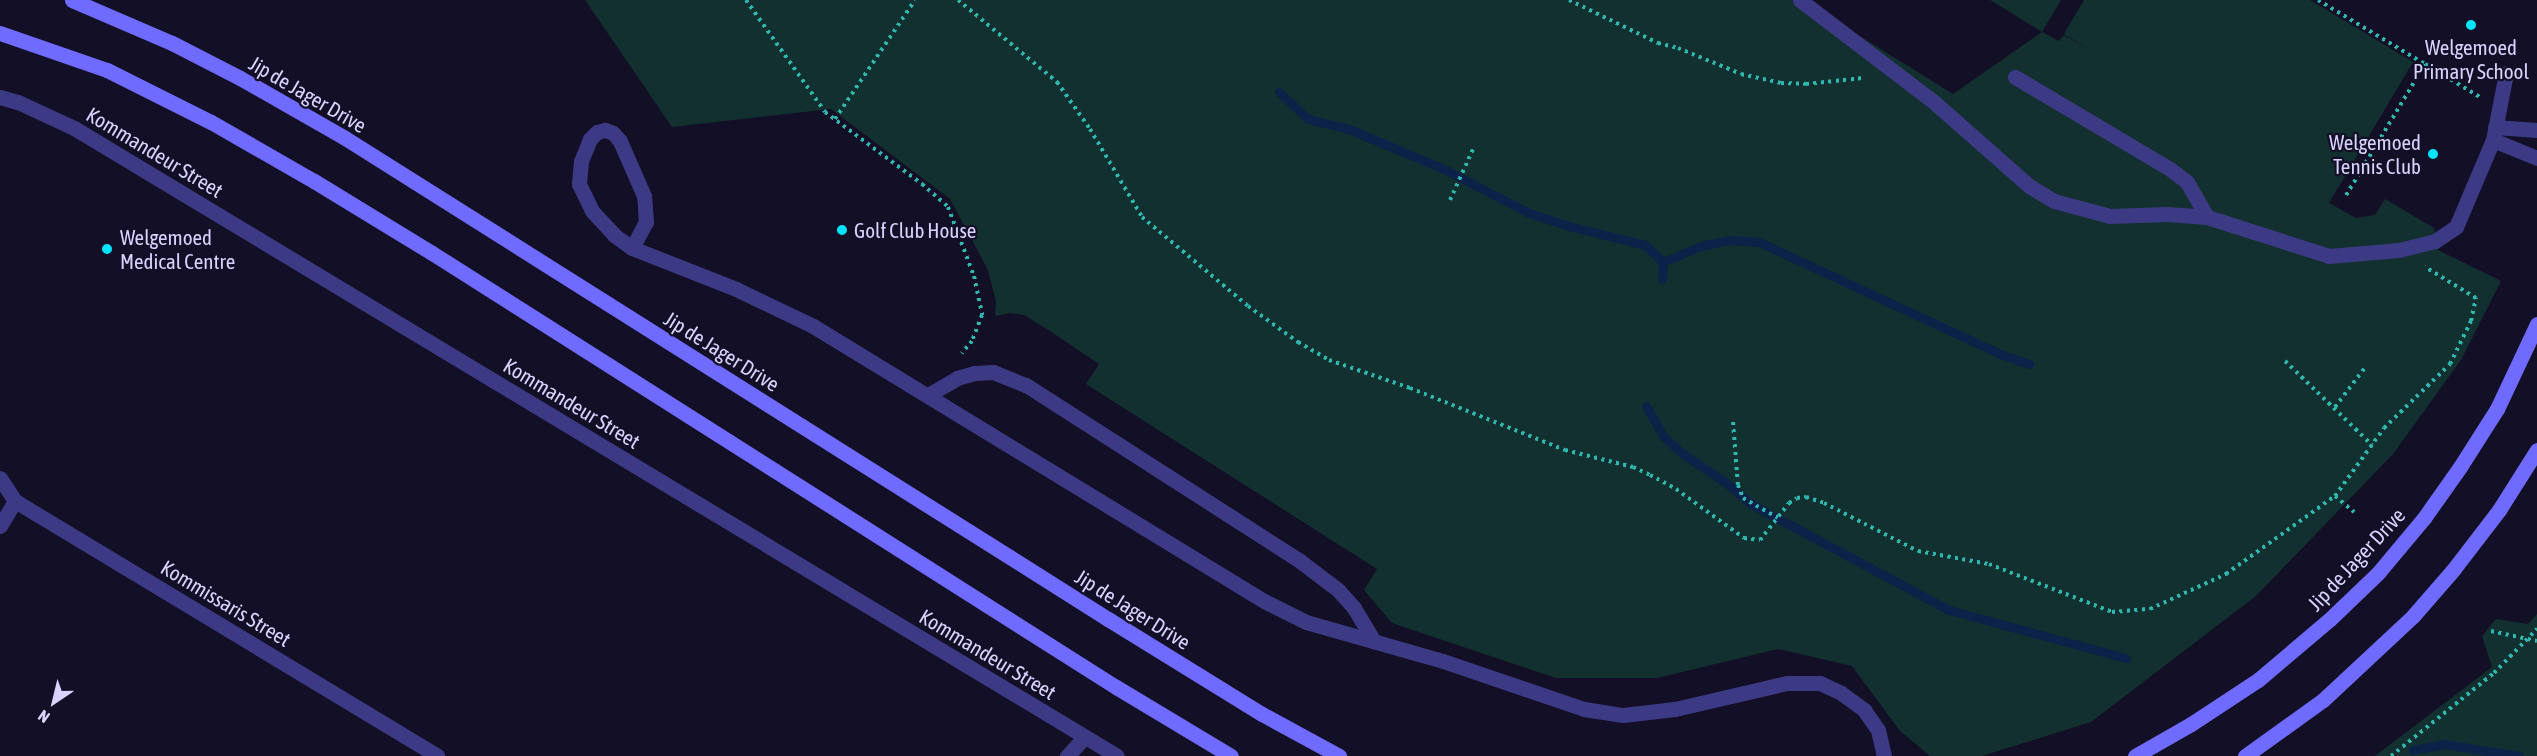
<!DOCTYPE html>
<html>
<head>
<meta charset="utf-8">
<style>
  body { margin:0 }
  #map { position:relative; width:2537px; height:756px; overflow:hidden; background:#130f26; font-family:"Asap Condensed",sans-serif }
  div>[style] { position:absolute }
  .green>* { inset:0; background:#12302f }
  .stream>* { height:9px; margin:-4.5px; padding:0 4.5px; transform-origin:4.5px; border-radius:4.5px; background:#0c2248 }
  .path>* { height:4px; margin-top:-2px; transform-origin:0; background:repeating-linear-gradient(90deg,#2fb8b0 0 3px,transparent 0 7.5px) }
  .service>* { height:15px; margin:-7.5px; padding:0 7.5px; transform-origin:7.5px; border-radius:7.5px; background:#3d3a85 }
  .minor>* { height:15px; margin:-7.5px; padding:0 7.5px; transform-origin:7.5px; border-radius:7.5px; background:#3d3a85 }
  .secondary>* { height:15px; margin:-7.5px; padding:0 7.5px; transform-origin:7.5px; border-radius:7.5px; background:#6f6bff }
  .dots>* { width:16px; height:16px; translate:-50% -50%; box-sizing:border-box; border:3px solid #130f26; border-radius:50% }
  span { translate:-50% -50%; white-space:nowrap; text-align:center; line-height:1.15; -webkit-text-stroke:4.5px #130f26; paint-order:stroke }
  .poi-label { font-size:21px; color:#d9d4ff }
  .right { translate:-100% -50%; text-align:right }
  .left { translate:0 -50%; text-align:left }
  .street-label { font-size:21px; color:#d9d4ff }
  .north { position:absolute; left:24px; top:672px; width:60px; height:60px; -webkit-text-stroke:4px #130f26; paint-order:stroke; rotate:215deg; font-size:16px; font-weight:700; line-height:24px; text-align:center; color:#d9d4ff }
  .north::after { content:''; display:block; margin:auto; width:21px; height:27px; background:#d9d4ff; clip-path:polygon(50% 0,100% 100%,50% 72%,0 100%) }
</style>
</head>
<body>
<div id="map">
  <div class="green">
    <i style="clip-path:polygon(585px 0,1802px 0,1953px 94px,2042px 32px,1990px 0,2061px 0,2042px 32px,2059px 41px,2064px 35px,2091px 51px,2064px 34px,2084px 0,2310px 0,2413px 62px,2329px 203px,2356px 218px,2375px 215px,2385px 199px,2434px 228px,2438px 250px,2501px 281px,2461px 360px,2393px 454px,2256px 596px,2091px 722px,1982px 756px,1930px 756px,1900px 731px,1852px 666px,1778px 649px,1657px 678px,1556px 678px,1392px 623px,1364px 590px,1377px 569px,1086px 384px,1099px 364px,1050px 331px,1024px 315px,1010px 313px,995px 316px,996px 302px,988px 270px,950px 199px,831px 109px,672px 127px)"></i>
    <i style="clip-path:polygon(2537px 614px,2537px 756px,2375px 756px,2492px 667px,2482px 636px,2496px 619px,2528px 624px)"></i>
  </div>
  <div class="stream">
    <i style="left:1279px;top:92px;width:40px;rotate:43deg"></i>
    <i style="left:1308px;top:119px;width:42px;rotate:13.7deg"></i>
    <i style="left:1349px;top:129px;width:105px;rotate:22.9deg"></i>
    <i style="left:1446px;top:170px;width:93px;rotate:27.4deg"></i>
    <i style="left:1529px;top:213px;width:42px;rotate:18deg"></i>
    <i style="left:1569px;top:226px;width:78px;rotate:14deg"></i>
    <i style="left:1645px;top:245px;width:25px;rotate:43deg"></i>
    <i style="left:1663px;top:262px;width:17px;rotate:93deg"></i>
    <i style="left:1663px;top:262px;width:41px;rotate:-22.8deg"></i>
    <i style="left:1701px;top:246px;width:29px;rotate:-12deg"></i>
    <i style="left:1729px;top:240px;width:30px;rotate:4deg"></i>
    <i style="left:1759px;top:242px;width:266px;rotate:24.9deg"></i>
    <i style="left:2000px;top:354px;width:31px;rotate:19deg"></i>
    <i style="left:1646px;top:406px;width:34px;rotate:60deg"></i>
    <i style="left:1663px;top:436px;width:27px;rotate:42deg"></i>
    <i style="left:1683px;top:454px;width:50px;rotate:33.7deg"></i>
    <i style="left:1725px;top:482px;width:34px;rotate:40deg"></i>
    <i style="left:1751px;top:504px;width:225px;rotate:28.2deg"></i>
    <i style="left:1949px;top:610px;width:183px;rotate:15.2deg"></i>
    <i style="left:2413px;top:750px;width:31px;rotate:-11deg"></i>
    <i style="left:2443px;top:744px;width:77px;rotate:9deg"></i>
  </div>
  <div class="path">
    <i style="left:746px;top:0;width:137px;rotate:54.8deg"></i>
    <i style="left:825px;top:112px;width:121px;rotate:36.6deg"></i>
    <i style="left:922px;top:184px;width:35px;rotate:41deg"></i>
    <i style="left:948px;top:207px;width:74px;rotate:69.4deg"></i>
    <i style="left:974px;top:276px;width:40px;rotate:78deg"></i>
    <i style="left:982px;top:315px;width:28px;rotate:111deg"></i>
    <i style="left:972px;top:341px;width:16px;rotate:130deg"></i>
    <i style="left:958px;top:0;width:129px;rotate:39.6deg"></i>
    <i style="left:1057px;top:82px;width:57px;rotate:54.9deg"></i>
    <i style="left:1090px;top:129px;width:102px;rotate:59.4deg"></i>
    <i style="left:1142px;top:217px;width:138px;rotate:40deg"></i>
    <i style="left:1248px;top:306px;width:62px;rotate:35.8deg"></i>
    <i style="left:1298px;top:342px;width:36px;rotate:30deg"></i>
    <i style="left:1329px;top:360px;width:86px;rotate:19.1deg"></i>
    <i style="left:1410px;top:388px;width:167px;rotate:21.8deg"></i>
    <i style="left:1565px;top:450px;width:70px;rotate:14deg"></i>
    <i style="left:1633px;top:467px;width:19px;rotate:25deg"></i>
    <i style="left:1650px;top:475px;width:30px;rotate:28deg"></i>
    <i style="left:1676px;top:489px;width:84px;rotate:35.8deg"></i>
    <i style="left:1744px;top:538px;width:16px;rotate:7deg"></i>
    <i style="left:1760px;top:540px;width:47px;rotate:-51.9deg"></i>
    <i style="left:1789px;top:503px;width:9px;rotate:-32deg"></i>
    <i style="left:1797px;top:498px;width:9px;rotate:-6deg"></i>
    <i style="left:1806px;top:497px;width:19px;rotate:18deg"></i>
    <i style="left:1824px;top:503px;width:106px;rotate:27.1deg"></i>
    <i style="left:1918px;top:551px;width:72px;rotate:10.4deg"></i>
    <i style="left:1989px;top:564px;width:132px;rotate:21.3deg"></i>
    <i style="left:2112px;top:612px;width:38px;rotate:-5deg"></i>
    <i style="left:2150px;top:609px;width:84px;rotate:-24.7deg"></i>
    <i style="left:2226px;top:574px;width:134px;rotate:-35.6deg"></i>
    <i style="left:2335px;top:496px;width:84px;rotate:-54.2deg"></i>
    <i style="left:2384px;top:428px;width:92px;rotate:-44.1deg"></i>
    <i style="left:2450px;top:364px;width:48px;rotate:-64deg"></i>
    <i style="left:2471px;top:321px;width:24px;rotate:-78deg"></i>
    <i style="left:2476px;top:298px;width:60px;rotate:-148.7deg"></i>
    <i style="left:1569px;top:0;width:99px;rotate:25.8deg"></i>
    <i style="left:1658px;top:43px;width:21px;rotate:14deg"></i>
    <i style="left:1678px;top:48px;width:68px;rotate:22.4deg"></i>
    <i style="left:1741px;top:74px;width:41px;rotate:12.7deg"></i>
    <i style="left:1781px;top:83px;width:25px;rotate:2deg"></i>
    <i style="left:1806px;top:84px;width:57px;rotate:-6deg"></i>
    <i style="left:2318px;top:0;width:125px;rotate:30.9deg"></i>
    <i style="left:2425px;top:64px;width:157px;rotate:121deg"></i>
    <i style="left:2425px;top:64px;width:64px;rotate:31deg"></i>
    <i style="left:835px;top:119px;width:143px;rotate:-56.1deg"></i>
    <i style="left:1450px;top:200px;width:56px;rotate:-65.7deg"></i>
    <i style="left:2285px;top:361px;width:121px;rotate:44deg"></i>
    <i style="left:2335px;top:407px;width:48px;rotate:-52.7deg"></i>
    <i style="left:1733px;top:422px;width:63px;rotate:85.5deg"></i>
    <i style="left:1738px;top:485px;width:14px;rotate:69deg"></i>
    <i style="left:1743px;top:498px;width:40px;rotate:29.7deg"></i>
    <i style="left:2335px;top:496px;width:25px;rotate:40deg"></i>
    <i style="left:2491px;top:631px;width:47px;rotate:12.3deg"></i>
    <i style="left:2391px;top:756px;width:132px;rotate:-38.9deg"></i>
    <i style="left:2494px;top:673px;width:62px;rotate:-45.7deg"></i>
  </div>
  <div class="service">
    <i style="left:1800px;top:0;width:170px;rotate:37.3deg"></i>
    <i style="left:1935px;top:103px;width:125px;rotate:41.4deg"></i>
    <i style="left:2029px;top:186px;width:29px;rotate:31deg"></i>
    <i style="left:2054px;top:201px;width:58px;rotate:15deg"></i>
    <i style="left:2110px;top:216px;width:57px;rotate:-2deg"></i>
    <i style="left:2167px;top:214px;width:40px;rotate:4.3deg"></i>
    <i style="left:2207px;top:217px;width:128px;rotate:17.7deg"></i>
    <i style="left:2329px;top:256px;width:70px;rotate:-4.9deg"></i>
    <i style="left:2399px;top:250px;width:37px;rotate:-14deg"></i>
    <i style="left:2435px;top:241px;width:25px;rotate:-34deg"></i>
    <i style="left:2456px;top:227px;width:95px;rotate:-67deg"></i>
    <i style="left:2493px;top:140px;width:68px;rotate:-79deg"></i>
    <i style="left:2015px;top:77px;width:180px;rotate:30.7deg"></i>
    <i style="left:2170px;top:169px;width:21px;rotate:37deg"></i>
    <i style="left:2187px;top:182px;width:40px;rotate:60.3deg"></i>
    <i style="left:2495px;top:127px;width:42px;rotate:4.1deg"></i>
    <i style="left:2493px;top:140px;width:48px;rotate:22.2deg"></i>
    <i style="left:632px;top:248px;width:30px;rotate:-62deg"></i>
    <i style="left:646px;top:222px;width:26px;rotate:-94deg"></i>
    <i style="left:644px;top:196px;width:60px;rotate:-113.6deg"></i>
    <i style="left:620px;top:141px;width:11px;rotate:-131deg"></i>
    <i style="left:613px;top:133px;width:9px;rotate:-159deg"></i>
    <i style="left:605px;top:130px;width:8px;rotate:166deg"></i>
    <i style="left:597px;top:132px;width:10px;rotate:135deg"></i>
    <i style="left:590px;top:139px;width:24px;rotate:112deg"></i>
    <i style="left:581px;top:161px;width:23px;rotate:95deg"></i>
    <i style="left:579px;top:184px;width:30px;rotate:64deg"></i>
    <i style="left:592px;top:211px;width:33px;rotate:47deg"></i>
    <i style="left:614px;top:235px;width:22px;rotate:36deg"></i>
    <i style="left:632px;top:248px;width:112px;rotate:21.5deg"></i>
    <i style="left:736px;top:289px;width:85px;rotate:25.7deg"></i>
    <i style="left:813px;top:326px;width:528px;rotate:31.37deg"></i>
    <i style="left:1264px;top:601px;width:47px;rotate:26.6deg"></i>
    <i style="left:1306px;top:622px;width:142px;rotate:15.9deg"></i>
    <i style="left:1443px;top:661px;width:149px;rotate:18.8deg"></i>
    <i style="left:1584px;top:709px;width:39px;rotate:9deg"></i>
    <i style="left:1623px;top:715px;width:52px;rotate:-6.6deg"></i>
    <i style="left:1675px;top:709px;width:115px;rotate:-13.1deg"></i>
    <i style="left:1787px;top:683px;width:33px"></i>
    <i style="left:1820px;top:683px;width:23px;rotate:25deg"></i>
    <i style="left:1841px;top:693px;width:29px;rotate:36deg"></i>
    <i style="left:1864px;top:710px;width:24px;rotate:55deg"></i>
    <i style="left:1878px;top:730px;width:27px;rotate:77deg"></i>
    <i style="left:928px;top:395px;width:34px;rotate:-30deg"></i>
    <i style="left:957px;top:378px;width:19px;rotate:-16deg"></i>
    <i style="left:975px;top:373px;width:18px;rotate:-3deg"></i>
    <i style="left:993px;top:372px;width:35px;rotate:22deg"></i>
    <i style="left:1026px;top:385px;width:326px;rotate:32.7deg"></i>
    <i style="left:1300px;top:561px;width:48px;rotate:37.3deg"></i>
    <i style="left:1338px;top:590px;width:24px;rotate:48deg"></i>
    <i style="left:1354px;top:608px;width:39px;rotate:59deg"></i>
  </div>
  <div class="minor">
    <i style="left:0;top:97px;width:19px;rotate:16deg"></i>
    <i style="left:18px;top:102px;width:62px;rotate:24.9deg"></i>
    <i style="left:74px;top:128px;width:1217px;rotate:31.05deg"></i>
    <i style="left:0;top:478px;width:27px;rotate:57deg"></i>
    <i style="left:15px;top:501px;width:493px;rotate:31.1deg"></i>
    <i style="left:0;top:526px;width:29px;rotate:-59deg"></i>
    <i style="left:1067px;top:756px;width:26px;rotate:-47deg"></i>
  </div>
  <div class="secondary">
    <i style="left:72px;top:0;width:109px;rotate:23.3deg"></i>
    <i style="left:172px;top:43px;width:76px;rotate:27.2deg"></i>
    <i style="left:240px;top:78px;width:121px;rotate:29.7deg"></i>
    <i style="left:345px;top:138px;width:902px;rotate:32.23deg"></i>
    <i style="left:1108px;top:619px;width:181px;rotate:31.7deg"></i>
    <i style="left:1262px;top:714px;width:88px;rotate:28.6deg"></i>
    <i style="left:0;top:33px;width:113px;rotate:19.1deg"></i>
    <i style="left:107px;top:70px;width:116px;rotate:26.6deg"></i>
    <i style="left:211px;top:122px;width:119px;rotate:29.8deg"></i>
    <i style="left:314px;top:181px;width:138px;rotate:31.4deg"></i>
    <i style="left:432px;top:253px;width:810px;rotate:32.4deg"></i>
    <i style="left:1116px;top:687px;width:134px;rotate:31deg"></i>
    <i style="left:2135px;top:756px;width:64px;rotate:-29.7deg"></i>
    <i style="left:2191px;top:724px;width:80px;rotate:-33.3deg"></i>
    <i style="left:2258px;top:680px;width:94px;rotate:-40.3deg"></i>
    <i style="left:2330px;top:619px;width:66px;rotate:-43.8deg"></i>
    <i style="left:2378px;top:573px;width:72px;rotate:-50.1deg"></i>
    <i style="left:2424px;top:518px;width:62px;rotate:-54.8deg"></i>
    <i style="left:2460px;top:467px;width:69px;rotate:-57.5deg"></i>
    <i style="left:2497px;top:409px;width:94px;rotate:-64.8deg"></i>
    <i style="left:2245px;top:756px;width:96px;rotate:-35.7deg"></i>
    <i style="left:2323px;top:700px;width:123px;rotate:-43deg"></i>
    <i style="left:2413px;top:616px;width:61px;rotate:-49deg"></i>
    <i style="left:2453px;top:570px;width:76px;rotate:-52.5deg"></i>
    <i style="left:2499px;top:510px;width:71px;rotate:-57.7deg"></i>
  </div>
  <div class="dots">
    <i style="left:2471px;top:25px;background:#00e5ff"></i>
    <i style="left:2433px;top:154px;background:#00e5ff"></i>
    <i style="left:842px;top:230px;background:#00e5ff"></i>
    <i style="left:107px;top:249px;background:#00e5ff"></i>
  </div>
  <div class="poi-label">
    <span style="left:2471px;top:59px">Welgemoed<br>Primary School</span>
    <span class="right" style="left:2421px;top:154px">Welgemoed<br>Tennis Club</span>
    <span class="left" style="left:854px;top:230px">Golf Club House</span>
    <span class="left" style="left:120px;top:249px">Welgemoed<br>Medical Centre</span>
  </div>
  <div class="street-label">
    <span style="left:308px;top:94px;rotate:30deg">Jip de Jager Drive</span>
    <span style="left:155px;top:152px;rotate:31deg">Kommandeur Street</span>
    <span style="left:722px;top:351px;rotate:32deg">Jip de Jager Drive</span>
    <span style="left:572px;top:403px;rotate:31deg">Kommandeur Street</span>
    <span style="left:2356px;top:559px;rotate:-47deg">Jip de Jager Drive</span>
    <span style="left:226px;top:603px;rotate:31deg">Kommissaris Street</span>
    <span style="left:1133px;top:609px;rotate:32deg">Jip de Jager Drive</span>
    <span style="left:988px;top:654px;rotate:31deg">Kommandeur Street</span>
  </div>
  <div class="north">N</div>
</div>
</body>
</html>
